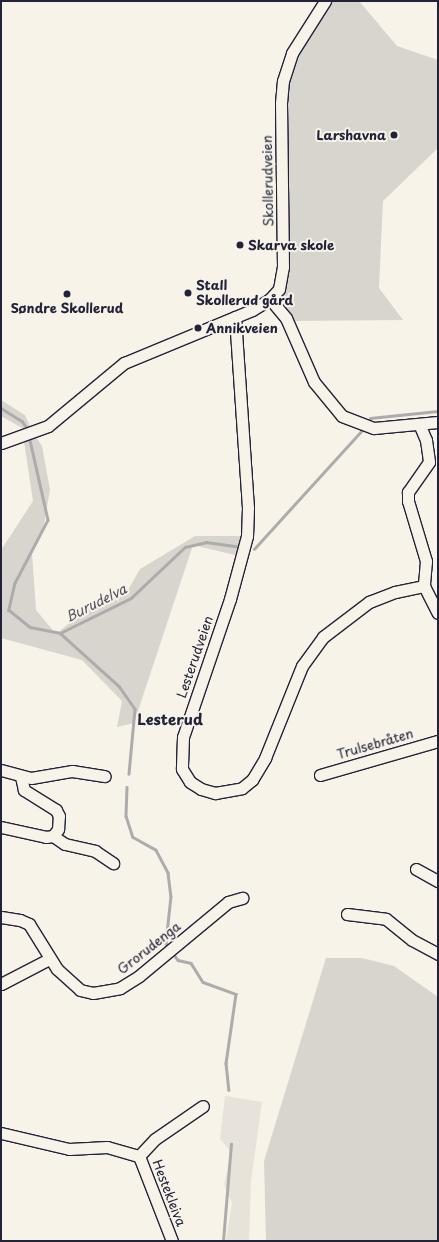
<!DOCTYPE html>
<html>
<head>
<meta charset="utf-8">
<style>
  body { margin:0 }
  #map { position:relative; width:439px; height:1242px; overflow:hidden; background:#f7f3e8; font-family:"Playpen Sans",sans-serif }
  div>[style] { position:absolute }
  .built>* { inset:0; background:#e7e3db }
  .green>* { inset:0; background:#d8d5cf }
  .stream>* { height:2.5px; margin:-1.25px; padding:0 1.25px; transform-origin:1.25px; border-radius:1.25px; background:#aeabad }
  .roads { filter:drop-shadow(1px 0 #22223b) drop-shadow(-1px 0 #22223b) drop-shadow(0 1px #22223b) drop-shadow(0 -1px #22223b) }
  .minor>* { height:11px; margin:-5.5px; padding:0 5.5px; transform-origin:5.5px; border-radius:5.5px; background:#f7f3e8 }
  .dots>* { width:11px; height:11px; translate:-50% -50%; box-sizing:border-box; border:2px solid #f7f3e8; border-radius:50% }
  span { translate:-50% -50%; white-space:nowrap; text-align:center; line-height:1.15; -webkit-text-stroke:4px #f7f3e8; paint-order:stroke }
  .poi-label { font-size:13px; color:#22223b; font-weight:700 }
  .right { translate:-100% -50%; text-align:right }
  .left { translate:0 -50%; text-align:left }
  .street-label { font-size:13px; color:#22223b }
  .water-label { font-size:14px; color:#535263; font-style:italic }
  .quarter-label { font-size:15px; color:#22223b; font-weight:700 }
  .frame { position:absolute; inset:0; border:2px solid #22223b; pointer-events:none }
</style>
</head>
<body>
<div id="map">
  <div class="built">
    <i style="clip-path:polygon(225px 1096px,262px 1102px,251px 1181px,249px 1241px,226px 1240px,232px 1203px,224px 1185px,231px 1152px,220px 1139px)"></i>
  </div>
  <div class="green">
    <i style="clip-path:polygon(324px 1px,359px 1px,397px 46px,438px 60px,438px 148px,383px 201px,379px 288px,403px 320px,290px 321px,270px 299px,281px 281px,283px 81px)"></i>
    <i style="clip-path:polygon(1px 400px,25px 415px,33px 433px,42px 446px,50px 490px,43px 530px,32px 554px,36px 610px,56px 634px,94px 603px,128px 590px,140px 569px,195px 536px,247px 536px,243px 557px,193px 545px,134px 723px,117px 727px,122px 701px,82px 660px,1px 638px,1px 550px,33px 501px,22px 428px,1px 416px)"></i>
    <i style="clip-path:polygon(326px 958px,362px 958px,394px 966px,438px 997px,438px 1241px,266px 1241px,264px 1161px)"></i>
  </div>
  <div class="stream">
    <i style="left:1px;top:408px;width:25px;rotate:32deg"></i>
    <i style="left:22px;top:421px;width:9px;rotate:54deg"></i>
    <i style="left:370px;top:418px;width:68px;rotate:-5.9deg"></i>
    <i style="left:30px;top:440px;width:82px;rotate:77.3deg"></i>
    <i style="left:48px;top:520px;width:71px;rotate:117.6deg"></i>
    <i style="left:15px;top:583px;width:28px;rotate:103deg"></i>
    <i style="left:9px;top:610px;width:27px;rotate:39deg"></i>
    <i style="left:30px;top:627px;width:31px;rotate:11deg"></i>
    <i style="left:60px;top:633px;width:79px;rotate:-26.2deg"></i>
    <i style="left:131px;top:598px;width:74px;rotate:-43.4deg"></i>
    <i style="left:185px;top:547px;width:22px;rotate:-13deg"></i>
    <i style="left:206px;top:542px;width:34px;rotate:8deg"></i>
    <i style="left:254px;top:549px;width:164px;rotate:-47.7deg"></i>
    <i style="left:60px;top:633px;width:79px;rotate:41.9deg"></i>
    <i style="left:119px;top:686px;width:28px;rotate:55deg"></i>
    <i style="left:135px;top:709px;width:65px;rotate:95.3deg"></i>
    <i style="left:127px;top:787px;width:29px;rotate:92deg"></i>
    <i style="left:126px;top:816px;width:22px;rotate:72deg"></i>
    <i style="left:133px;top:837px;width:26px;rotate:29deg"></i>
    <i style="left:156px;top:850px;width:26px;rotate:62deg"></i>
    <i style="left:168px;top:873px;width:23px;rotate:83deg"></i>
    <i style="left:171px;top:896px;width:47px;rotate:96.1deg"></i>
    <i style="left:166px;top:943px;width:6px;rotate:59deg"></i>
    <i style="left:172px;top:952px;width:10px;rotate:53deg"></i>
    <i style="left:178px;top:960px;width:13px;rotate:13deg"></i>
    <i style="left:191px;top:963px;width:22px;rotate:58deg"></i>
    <i style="left:203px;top:982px;width:35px;rotate:20deg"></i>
    <i style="left:236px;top:994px;width:70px;rotate:98.2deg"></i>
    <i style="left:226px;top:1063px;width:27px;rotate:84deg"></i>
    <i style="left:223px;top:1241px;width:97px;rotate:-85.3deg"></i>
  </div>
  <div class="roads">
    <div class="minor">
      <i style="left:270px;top:299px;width:25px;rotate:50deg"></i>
      <i style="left:286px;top:318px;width:70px;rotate:66.4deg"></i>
      <i style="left:314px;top:382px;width:44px;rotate:50.5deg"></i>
      <i style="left:342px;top:416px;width:34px;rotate:21deg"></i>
      <i style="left:374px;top:428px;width:64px;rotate:-5.4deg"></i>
      <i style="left:235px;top:317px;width:191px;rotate:86.1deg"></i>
      <i style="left:248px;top:508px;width:28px;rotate:92deg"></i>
      <i style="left:247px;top:536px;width:65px;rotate:105.1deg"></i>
      <i style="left:230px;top:599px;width:146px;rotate:108.8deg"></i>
      <i style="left:183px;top:737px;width:32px;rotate:92deg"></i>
      <i style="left:182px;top:769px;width:15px;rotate:58deg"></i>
      <i style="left:190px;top:782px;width:13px;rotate:32deg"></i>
      <i style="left:201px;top:789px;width:15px;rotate:16deg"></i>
      <i style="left:215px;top:793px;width:27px;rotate:-10deg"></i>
      <i style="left:242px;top:788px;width:13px;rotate:-39deg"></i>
      <i style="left:252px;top:780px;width:26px;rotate:-59deg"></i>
      <i style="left:265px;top:758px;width:99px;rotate:-68.1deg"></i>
      <i style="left:302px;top:666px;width:36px;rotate:-54deg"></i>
      <i style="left:323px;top:637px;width:58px;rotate:-37.3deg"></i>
      <i style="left:369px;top:602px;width:28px;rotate:-21deg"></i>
      <i style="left:395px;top:592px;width:30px;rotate:-12deg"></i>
      <i style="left:420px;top:426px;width:15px;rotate:67deg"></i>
      <i style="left:426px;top:440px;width:22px;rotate:82deg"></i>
      <i style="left:429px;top:462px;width:37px;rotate:125deg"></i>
      <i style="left:408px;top:492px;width:9px;rotate:90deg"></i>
      <i style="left:408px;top:501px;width:63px;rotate:73.3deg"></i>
      <i style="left:426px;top:561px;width:25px;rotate:95deg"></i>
      <i style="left:424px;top:586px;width:30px;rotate:63deg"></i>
      <i style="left:1px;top:443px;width:50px;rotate:-19.9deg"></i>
      <i style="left:48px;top:426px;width:99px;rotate:-39.7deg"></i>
      <i style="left:124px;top:363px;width:139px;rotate:-22.5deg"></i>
      <i style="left:252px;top:310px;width:21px;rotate:-31deg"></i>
      <i style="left:270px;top:299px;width:13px;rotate:-48deg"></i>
      <i style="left:279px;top:289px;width:22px;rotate:-80deg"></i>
      <i style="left:283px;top:267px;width:164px;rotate:-90.7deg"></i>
      <i style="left:281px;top:103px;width:22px;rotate:-85deg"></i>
      <i style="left:283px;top:81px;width:29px;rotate:-72deg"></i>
      <i style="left:292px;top:53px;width:62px;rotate:-57.6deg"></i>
      <i style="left:1px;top:770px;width:31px;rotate:15deg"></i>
      <i style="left:31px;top:778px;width:42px;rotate:-9.7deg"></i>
      <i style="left:72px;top:771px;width:33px;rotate:9deg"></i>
      <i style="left:320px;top:775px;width:123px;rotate:-16.1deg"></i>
      <i style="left:1px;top:827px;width:46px;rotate:12.5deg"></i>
      <i style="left:46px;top:837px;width:7px;rotate:-8deg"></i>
      <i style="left:53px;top:836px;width:9px;rotate:-54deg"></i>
      <i style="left:58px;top:829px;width:13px;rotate:-86deg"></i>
      <i style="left:59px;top:816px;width:7px;rotate:-117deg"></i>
      <i style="left:56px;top:810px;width:38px;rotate:-148deg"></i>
      <i style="left:24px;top:790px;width:13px;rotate:-103deg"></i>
      <i style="left:53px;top:836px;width:14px;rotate:34deg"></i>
      <i style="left:65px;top:844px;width:31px;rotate:13deg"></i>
      <i style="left:95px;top:851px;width:22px;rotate:34deg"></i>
      <i style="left:416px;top:869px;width:25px;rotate:29deg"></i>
      <i style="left:347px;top:914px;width:39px;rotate:7deg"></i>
      <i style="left:386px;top:919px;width:33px;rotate:39deg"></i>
      <i style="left:412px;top:940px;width:30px;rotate:28deg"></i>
      <i style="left:1px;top:917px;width:19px;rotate:9deg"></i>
      <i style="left:20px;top:920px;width:10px;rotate:24deg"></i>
      <i style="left:29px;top:924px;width:53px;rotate:58.1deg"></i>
      <i style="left:57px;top:969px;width:31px;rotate:42deg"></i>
      <i style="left:80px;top:990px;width:13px;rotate:13deg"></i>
      <i style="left:93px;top:993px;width:27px;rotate:-10deg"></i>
      <i style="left:120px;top:988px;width:22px;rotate:-32deg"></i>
      <i style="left:139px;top:976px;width:116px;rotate:-39.7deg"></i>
      <i style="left:228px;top:902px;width:15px;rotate:-16deg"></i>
      <i style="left:1px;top:984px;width:54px;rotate:-27.5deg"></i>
      <i style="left:1px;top:1133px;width:70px;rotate:13.2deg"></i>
      <i style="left:69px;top:1149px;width:38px;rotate:-3deg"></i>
      <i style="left:107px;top:1147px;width:33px;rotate:16deg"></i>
      <i style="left:139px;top:1156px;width:91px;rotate:68.8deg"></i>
      <i style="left:139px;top:1156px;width:23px;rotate:-47deg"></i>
      <i style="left:155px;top:1139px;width:58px;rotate:-34.5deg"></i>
    </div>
  </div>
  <div class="dots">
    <i style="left:394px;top:135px;background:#22223b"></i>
    <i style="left:240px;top:245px;background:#22223b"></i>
    <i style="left:188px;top:293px;background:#22223b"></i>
    <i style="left:67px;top:294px;background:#22223b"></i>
    <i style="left:198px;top:328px;background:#22223b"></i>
  </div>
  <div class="poi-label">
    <span class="right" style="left:386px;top:135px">Larshavna</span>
    <span class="left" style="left:248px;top:245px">Skarva skole</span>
    <span class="left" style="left:196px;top:293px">Stall<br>Skollerud gård</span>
    <span style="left:67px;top:308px">Søndre Skollerud</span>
    <span class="left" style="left:206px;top:328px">Annikveien</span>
  </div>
  <div class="street-label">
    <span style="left:268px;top:181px;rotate:-91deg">Skollerudveien</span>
    <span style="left:195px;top:657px;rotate:-71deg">Lesterudveien</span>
    <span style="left:375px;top:744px;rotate:-16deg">Trulsebråten</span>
    <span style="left:149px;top:948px;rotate:-38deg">Grorudenga</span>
    <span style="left:169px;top:1193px;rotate:69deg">Hestekleiva</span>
  </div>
  <div class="water-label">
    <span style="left:96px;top:603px;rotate:-27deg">Burudelva</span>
  </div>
  <div class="quarter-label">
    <span style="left:170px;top:719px">Lesterud</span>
  </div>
  <div class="frame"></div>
</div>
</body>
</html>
